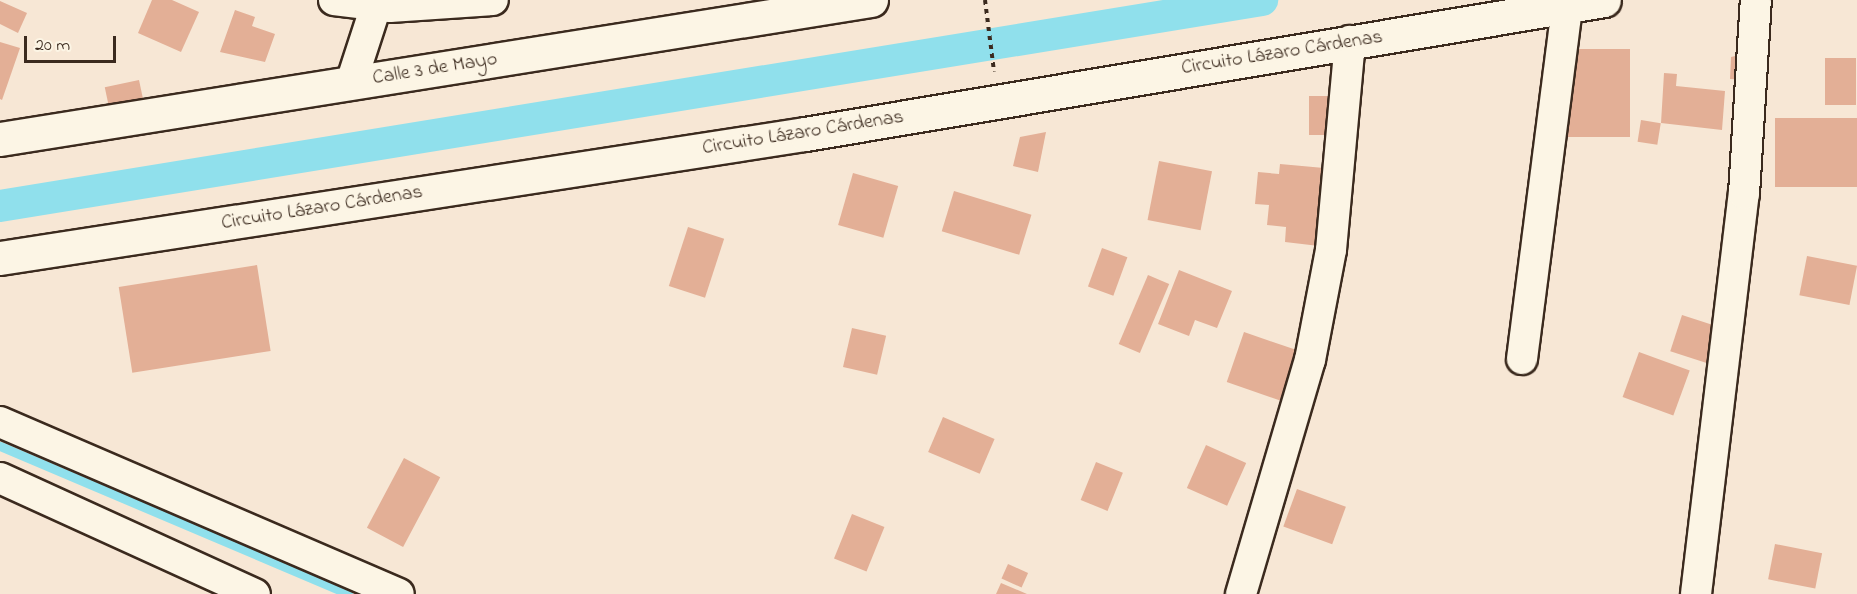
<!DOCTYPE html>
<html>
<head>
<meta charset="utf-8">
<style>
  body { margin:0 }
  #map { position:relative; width:1857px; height:594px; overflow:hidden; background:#f7e7d5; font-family:"Indie Flower",sans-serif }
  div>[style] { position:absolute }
  .stream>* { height:9px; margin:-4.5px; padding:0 4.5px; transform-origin:4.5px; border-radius:4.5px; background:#90e0ec }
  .canal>* { height:32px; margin:-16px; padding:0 16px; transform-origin:16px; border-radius:16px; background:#90e0ec }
  .building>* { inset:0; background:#e3af96; transform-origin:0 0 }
  .path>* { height:4px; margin-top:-2px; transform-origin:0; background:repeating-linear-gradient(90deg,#3b2a1e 0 4.5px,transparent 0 9px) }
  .roads { filter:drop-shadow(2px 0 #3b2a1e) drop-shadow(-2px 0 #3b2a1e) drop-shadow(0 2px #3b2a1e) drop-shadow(0 -2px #3b2a1e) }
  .street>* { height:30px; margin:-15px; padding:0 15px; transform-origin:15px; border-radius:15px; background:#fcf5e5 }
  .secondary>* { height:33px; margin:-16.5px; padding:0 16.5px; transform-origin:16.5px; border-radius:16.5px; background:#fcf5e5 }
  span { translate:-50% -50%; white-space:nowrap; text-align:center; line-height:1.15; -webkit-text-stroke:4.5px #fcf5e5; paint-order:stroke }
  .street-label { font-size:20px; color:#3b2a1e }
  .scale { position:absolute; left:24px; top:36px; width:92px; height:27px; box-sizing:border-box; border:3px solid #3b2a1e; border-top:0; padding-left:8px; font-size:18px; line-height:21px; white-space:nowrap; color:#3b2a1e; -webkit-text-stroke:4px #fcf5e5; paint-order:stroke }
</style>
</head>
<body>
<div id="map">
  <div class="stream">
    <i style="left:0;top:446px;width:378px;rotate:23deg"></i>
  </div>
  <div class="canal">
    <i style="left:0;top:206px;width:1279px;rotate:-9.27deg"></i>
  </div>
  <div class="building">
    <i style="clip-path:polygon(152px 0,172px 0,199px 12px,181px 52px,138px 33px)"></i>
    <i style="clip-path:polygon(0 1px,27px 13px,18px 33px,0 24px)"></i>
    <i style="clip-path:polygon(235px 10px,255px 17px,252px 26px,275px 34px,265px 62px,220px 52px)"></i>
    <i style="clip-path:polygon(0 42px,20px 48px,2px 100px,0 99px)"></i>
    <i style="left:1565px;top:49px;width:65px;height:88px"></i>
    <i style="clip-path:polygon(1748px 53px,1748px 80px,1730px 79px,1731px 57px)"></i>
    <i style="left:1825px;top:58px;width:31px;height:47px"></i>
    <i style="clip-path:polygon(1664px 73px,1677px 74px,1676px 86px,1725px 91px,1722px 130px,1661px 123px)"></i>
    <i style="left:139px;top:80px;width:25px;height:35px;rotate:78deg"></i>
    <i style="left:1309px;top:96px;width:30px;height:39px"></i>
    <i style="left:1775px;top:118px;width:82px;height:69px"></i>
    <i style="left:1641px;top:120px;width:20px;height:22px;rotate:9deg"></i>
    <i style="clip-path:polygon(1046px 132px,1038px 172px,1013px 166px,1020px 137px)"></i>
    <i style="left:1159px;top:161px;width:54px;height:60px;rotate:11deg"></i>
    <i style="clip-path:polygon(1280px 164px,1335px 169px,1319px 246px,1285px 242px,1286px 227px,1267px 225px,1269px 205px,1255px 204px,1258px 172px,1279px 174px)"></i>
    <i style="left:853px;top:173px;width:47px;height:54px;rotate:16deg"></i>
    <i style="left:954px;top:191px;width:81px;height:42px;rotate:17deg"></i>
    <i style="left:688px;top:227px;width:38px;height:62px;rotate:18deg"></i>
    <i style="left:1102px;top:248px;width:27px;height:41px;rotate:20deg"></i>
    <i style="left:1807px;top:256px;width:51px;height:40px;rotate:11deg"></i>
    <i style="left:257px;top:265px;width:87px;height:140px;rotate:81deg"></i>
    <i style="clip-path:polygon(1179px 270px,1232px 291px,1217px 328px,1195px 320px,1189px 336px,1158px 324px)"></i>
    <i style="left:1148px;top:275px;width:23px;height:75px;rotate:23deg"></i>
    <i style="left:1682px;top:315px;width:39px;height:38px;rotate:18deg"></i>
    <i style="left:852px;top:328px;width:35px;height:40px;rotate:13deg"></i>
    <i style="left:1244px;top:332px;width:61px;height:53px;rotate:19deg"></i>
    <i style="left:1639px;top:352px;width:54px;height:48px;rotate:20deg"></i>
    <i style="left:943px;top:417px;width:56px;height:38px;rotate:23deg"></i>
    <i style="left:1206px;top:445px;width:44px;height:47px;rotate:24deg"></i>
    <i style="left:404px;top:458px;width:41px;height:79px;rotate:28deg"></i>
    <i style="left:1096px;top:462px;width:29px;height:41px;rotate:22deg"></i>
    <i style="left:1297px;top:489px;width:52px;height:40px;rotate:20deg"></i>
    <i style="left:852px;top:514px;width:35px;height:48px;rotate:22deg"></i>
    <i style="left:1775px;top:544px;width:48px;height:36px;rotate:11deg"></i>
    <i style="left:1008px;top:564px;width:22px;height:16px;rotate:24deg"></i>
    <i style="clip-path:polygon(1001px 583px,1027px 594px,996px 594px)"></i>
  </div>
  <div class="path">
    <i style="left:985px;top:0;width:72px;rotate:82.8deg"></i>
  </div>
  <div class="roads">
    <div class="street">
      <i style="left:334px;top:0;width:56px;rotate:7.1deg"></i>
      <i style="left:390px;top:7px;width:103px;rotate:-3.9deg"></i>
      <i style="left:351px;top:83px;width:87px;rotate:-72deg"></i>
      <i style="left:1522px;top:359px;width:356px;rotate:-82.7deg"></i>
      <i style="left:0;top:422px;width:434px;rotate:23.3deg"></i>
      <i style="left:0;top:478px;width:280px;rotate:24.5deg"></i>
      <i style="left:1241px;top:594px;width:244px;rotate:-73.6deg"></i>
      <i style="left:1310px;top:360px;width:112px;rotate:-79.2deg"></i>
      <i style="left:1331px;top:250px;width:210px;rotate:-84.8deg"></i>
      <i style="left:1696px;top:594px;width:403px;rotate:-83.2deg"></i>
      <i style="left:1744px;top:194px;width:194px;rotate:-86.5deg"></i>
    </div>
    <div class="secondary">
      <i style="left:0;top:139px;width:882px;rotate:-9.07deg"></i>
      <i style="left:0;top:258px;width:814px;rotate:-8.76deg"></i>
      <i style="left:805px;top:134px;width:810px;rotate:-9.52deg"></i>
    </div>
  </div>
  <div class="street-label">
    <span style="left:1282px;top:53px;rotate:-9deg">Circuito Lázaro Cárdenas</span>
    <span style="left:435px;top:69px;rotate:-9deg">Calle 3 de Mayo</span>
    <span style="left:803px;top:133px;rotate:-9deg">Circuito Lázaro Cárdenas</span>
    <span style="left:322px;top:208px;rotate:-9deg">Circuito Lázaro Cárdenas</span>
  </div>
  <div class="scale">20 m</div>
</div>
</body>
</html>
